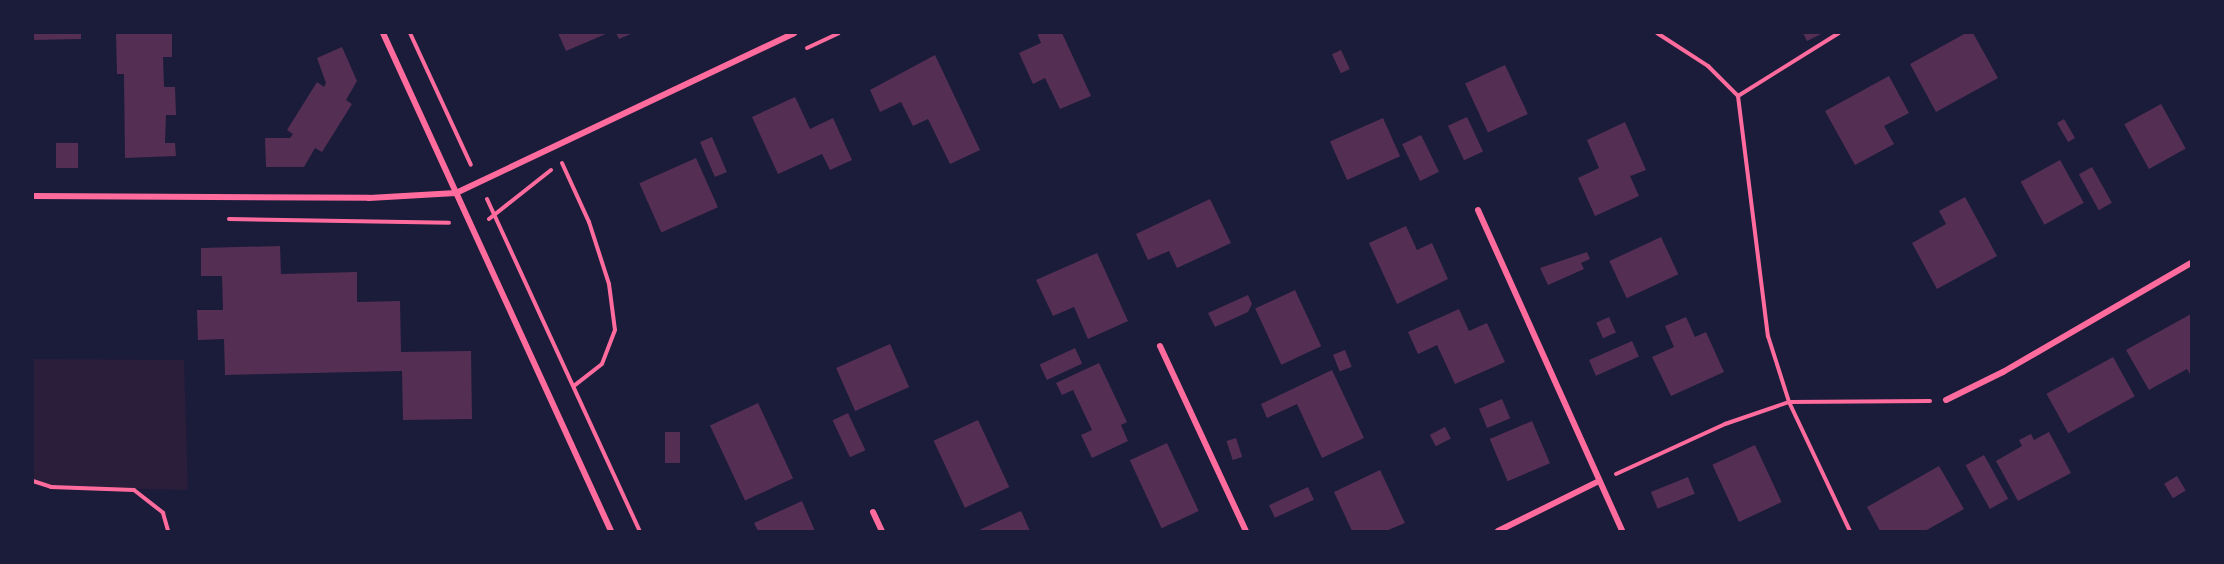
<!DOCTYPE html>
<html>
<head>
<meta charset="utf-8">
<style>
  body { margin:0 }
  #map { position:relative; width:2224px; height:564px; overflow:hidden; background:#1b1b3a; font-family:"Nunito Sans",sans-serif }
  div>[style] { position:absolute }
  .green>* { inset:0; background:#2a1e3b }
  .building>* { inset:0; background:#542f53; transform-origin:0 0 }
  .path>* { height:4px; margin:-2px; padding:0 2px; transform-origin:2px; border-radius:2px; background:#ff6b9d }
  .minor>* { height:6px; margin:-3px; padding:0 3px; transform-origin:3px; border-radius:3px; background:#ff6b9d }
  span { translate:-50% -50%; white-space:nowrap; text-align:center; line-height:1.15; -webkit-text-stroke:6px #1b1b3a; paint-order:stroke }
  .frame { position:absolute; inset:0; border:34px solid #1b1b3a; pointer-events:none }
</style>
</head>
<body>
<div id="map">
  <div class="green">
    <i style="clip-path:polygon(33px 359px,184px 360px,188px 490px,51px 487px,33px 481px)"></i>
  </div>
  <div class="building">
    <i style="clip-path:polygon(33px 33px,81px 33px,81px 39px,33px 40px)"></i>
    <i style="clip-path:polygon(116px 33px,172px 33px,172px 57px,163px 57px,164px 87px,175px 87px,176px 115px,166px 115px,165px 143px,175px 143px,176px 156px,125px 158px,124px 74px,117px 74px)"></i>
    <i style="clip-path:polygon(558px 33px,608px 33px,566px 51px)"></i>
    <i style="clip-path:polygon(616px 33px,633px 33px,619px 39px)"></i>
    <i style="clip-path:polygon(1037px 33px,1062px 33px,1091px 96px,1060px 109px,1045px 78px,1033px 84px,1019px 53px,1041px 43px)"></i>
    <i style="clip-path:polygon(1803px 33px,1823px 33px,1807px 41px)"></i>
    <i style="clip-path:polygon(1966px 33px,1973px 33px,1998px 78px,1936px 112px,1910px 64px)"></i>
    <i style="clip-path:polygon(342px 47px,357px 81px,346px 100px,352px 104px,322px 152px,315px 148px,304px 167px,266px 167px,265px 138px,290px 138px,293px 134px,287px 130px,317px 82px,324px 87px,326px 83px,317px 58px)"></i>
    <i style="left:1341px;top:50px;width:21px;height:10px;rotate:65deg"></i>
    <i style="clip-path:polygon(935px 55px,980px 150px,950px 164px,928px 119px,913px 126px,901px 102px,880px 112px,870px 90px)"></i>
    <i style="left:1505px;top:65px;width:54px;height:44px;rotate:65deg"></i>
    <i style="clip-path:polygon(1889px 76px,1909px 113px,1884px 126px,1894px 144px,1855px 165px,1825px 111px)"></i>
    <i style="clip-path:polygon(795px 97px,810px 129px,833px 118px,852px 160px,830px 170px,822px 154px,778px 174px,752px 117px)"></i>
    <i style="left:2161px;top:104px;width:51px;height:42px;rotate:61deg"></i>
    <i style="left:1467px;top:117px;width:38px;height:21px;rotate:65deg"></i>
    <i style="left:1383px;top:118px;width:42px;height:58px;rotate:66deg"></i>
    <i style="left:2064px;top:119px;width:22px;height:8px;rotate:60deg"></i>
    <i style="clip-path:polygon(1625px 122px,1646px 170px,1630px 176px,1639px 196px,1595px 216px,1578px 178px,1599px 168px,1587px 140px)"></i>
    <i style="left:1421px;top:135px;width:41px;height:21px;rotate:64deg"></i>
    <i style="left:712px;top:137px;width:38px;height:13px;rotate:67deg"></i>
    <i style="left:56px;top:143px;width:22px;height:25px"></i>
    <i style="left:696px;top:158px;width:54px;height:62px;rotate:66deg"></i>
    <i style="left:2060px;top:160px;width:49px;height:45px;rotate:61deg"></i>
    <i style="left:2092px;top:167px;width:41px;height:15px;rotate:61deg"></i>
    <i style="clip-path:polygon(1965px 197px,1997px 256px,1937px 289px,1912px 243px,1946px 224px,1939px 211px)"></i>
    <i style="clip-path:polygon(1210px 199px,1231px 243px,1177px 268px,1169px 251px,1148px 260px,1136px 234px)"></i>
    <i style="clip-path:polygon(1406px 226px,1417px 250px,1432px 243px,1448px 279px,1397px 304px,1369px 243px)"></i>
    <i style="left:1661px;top:237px;width:41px;height:57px;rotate:65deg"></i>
    <i style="clip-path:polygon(280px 246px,281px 274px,357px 272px,357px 302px,400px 301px,401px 352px,471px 351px,472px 419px,403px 420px,402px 371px,225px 375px,224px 339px,198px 340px,197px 310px,223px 310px,222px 276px,201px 276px,201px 248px)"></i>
    <i style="clip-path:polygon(1587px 252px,1590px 259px,1581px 263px,1584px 269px,1548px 285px,1540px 268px)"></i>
    <i style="clip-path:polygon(1097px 253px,1128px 321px,1088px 339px,1074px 307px,1053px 316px,1036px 280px)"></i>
    <i style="left:1295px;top:290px;width:62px;height:44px;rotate:65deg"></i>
    <i style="clip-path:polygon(1248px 295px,1252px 304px,1248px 312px,1215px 327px,1208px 313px)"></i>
    <i style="clip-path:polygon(1459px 309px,1469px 331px,1487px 323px,1505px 362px,1455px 384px,1437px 345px,1418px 354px,1408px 332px)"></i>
    <i style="clip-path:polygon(2191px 314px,2191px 376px,2187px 369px,2149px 390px,2126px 350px)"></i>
    <i style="left:1609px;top:317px;width:17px;height:14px;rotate:66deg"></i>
    <i style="clip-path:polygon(1686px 317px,1695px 337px,1706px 332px,1724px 372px,1671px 396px,1652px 357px,1674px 347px,1665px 326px)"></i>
    <i style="left:1632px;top:341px;width:17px;height:47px;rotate:66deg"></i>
    <i style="left:890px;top:344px;width:47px;height:59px;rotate:66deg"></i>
    <i style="left:1075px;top:348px;width:17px;height:39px;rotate:65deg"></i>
    <i style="left:1345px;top:350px;width:18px;height:13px;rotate:68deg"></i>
    <i style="left:2113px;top:357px;width:45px;height:76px;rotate:61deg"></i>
    <i style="clip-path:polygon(1099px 363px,1127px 422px,1121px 425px,1128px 441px,1092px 458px,1081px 435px,1092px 430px,1073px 390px,1062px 395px,1056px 383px)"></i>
    <i style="clip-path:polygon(1332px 370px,1364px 438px,1322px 458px,1297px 404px,1267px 418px,1261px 404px)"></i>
    <i style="left:1502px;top:399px;width:21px;height:25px;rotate:67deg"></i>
    <i style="left:758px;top:403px;width:83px;height:53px;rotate:65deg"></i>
    <i style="left:848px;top:413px;width:41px;height:17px;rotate:65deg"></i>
    <i style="left:978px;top:420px;width:74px;height:49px;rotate:65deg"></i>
    <i style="left:1532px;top:421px;width:46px;height:46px;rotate:67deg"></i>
    <i style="left:1445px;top:427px;width:13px;height:17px;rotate:63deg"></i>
    <i style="left:665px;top:432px;width:15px;height:31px"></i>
    <i style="clip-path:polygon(2049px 432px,2071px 473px,2018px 501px,1996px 461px,2022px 446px,2019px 440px,2031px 434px,2034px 440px)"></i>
    <i style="left:1236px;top:438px;width:20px;height:10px;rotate:72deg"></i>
    <i style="left:1167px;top:443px;width:75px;height:41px;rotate:65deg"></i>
    <i style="left:1755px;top:445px;width:63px;height:47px;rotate:65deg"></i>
    <i style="left:1984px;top:455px;width:50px;height:21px;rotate:61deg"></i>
    <i style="clip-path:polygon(1939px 466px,1964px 509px,1925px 531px,1880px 531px,1867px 507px)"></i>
    <i style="clip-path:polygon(1380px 470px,1405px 523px,1386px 531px,1352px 531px,1334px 492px)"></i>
    <i style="left:2177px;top:476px;width:17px;height:15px;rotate:59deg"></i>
    <i style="left:1688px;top:477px;width:18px;height:40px;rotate:68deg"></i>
    <i style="left:1308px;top:487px;width:14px;height:43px;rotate:65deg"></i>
    <i style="clip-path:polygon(802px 501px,815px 531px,758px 531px,754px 523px)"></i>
    <i style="clip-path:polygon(1021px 511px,1030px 531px,977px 531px)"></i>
  </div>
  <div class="path">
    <i style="left:410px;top:33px;width:145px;rotate:65.2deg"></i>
    <i style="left:1657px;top:33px;width:61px;rotate:32.9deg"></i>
    <i style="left:1708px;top:66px;width:42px;rotate:45deg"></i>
    <i style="left:1738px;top:96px;width:242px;rotate:82.9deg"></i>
    <i style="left:1768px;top:336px;width:69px;rotate:72.3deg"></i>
    <i style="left:1789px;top:402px;width:143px;rotate:64.7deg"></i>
    <i style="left:807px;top:48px;width:35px;rotate:-25deg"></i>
    <i style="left:1738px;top:96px;width:119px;rotate:-32deg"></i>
    <i style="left:562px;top:163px;width:65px;rotate:65.4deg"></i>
    <i style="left:589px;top:222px;width:65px;rotate:72.1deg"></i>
    <i style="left:609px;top:284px;width:46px;rotate:82.6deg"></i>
    <i style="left:615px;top:330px;width:36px;rotate:111deg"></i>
    <i style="left:602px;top:364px;width:36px;rotate:142deg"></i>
    <i style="left:487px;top:199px;width:366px;rotate:65.3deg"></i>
    <i style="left:229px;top:219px;width:220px;rotate:1deg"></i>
    <i style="left:489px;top:219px;width:79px;rotate:-38.3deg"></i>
    <i style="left:1616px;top:474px;width:120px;rotate:-24.6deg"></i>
    <i style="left:1725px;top:424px;width:68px;rotate:-19deg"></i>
    <i style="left:1789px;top:402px;width:141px;rotate:-0.4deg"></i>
    <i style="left:33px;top:481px;width:19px;rotate:18deg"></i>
    <i style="left:51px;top:487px;width:83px;rotate:2.1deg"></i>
    <i style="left:134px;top:490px;width:37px;rotate:38deg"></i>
    <i style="left:163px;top:513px;width:19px;rotate:74deg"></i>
  </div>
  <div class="minor">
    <i style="left:383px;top:33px;width:548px;rotate:65.4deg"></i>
    <i style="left:33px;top:196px;width:336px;rotate:0.3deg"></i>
    <i style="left:369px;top:198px;width:87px;rotate:-3.3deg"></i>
    <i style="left:456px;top:193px;width:374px;rotate:-25.3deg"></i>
    <i style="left:1478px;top:210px;width:352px;rotate:65.8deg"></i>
    <i style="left:1160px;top:346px;width:204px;rotate:65.1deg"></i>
    <i style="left:1946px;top:400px;width:64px;rotate:-26.2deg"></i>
    <i style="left:2003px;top:372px;width:217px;rotate:-30.1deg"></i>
    <i style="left:873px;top:512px;width:21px;rotate:65deg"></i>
    <i style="left:1498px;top:531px;width:113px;rotate:-26.3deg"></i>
  </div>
  <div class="frame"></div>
</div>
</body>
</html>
